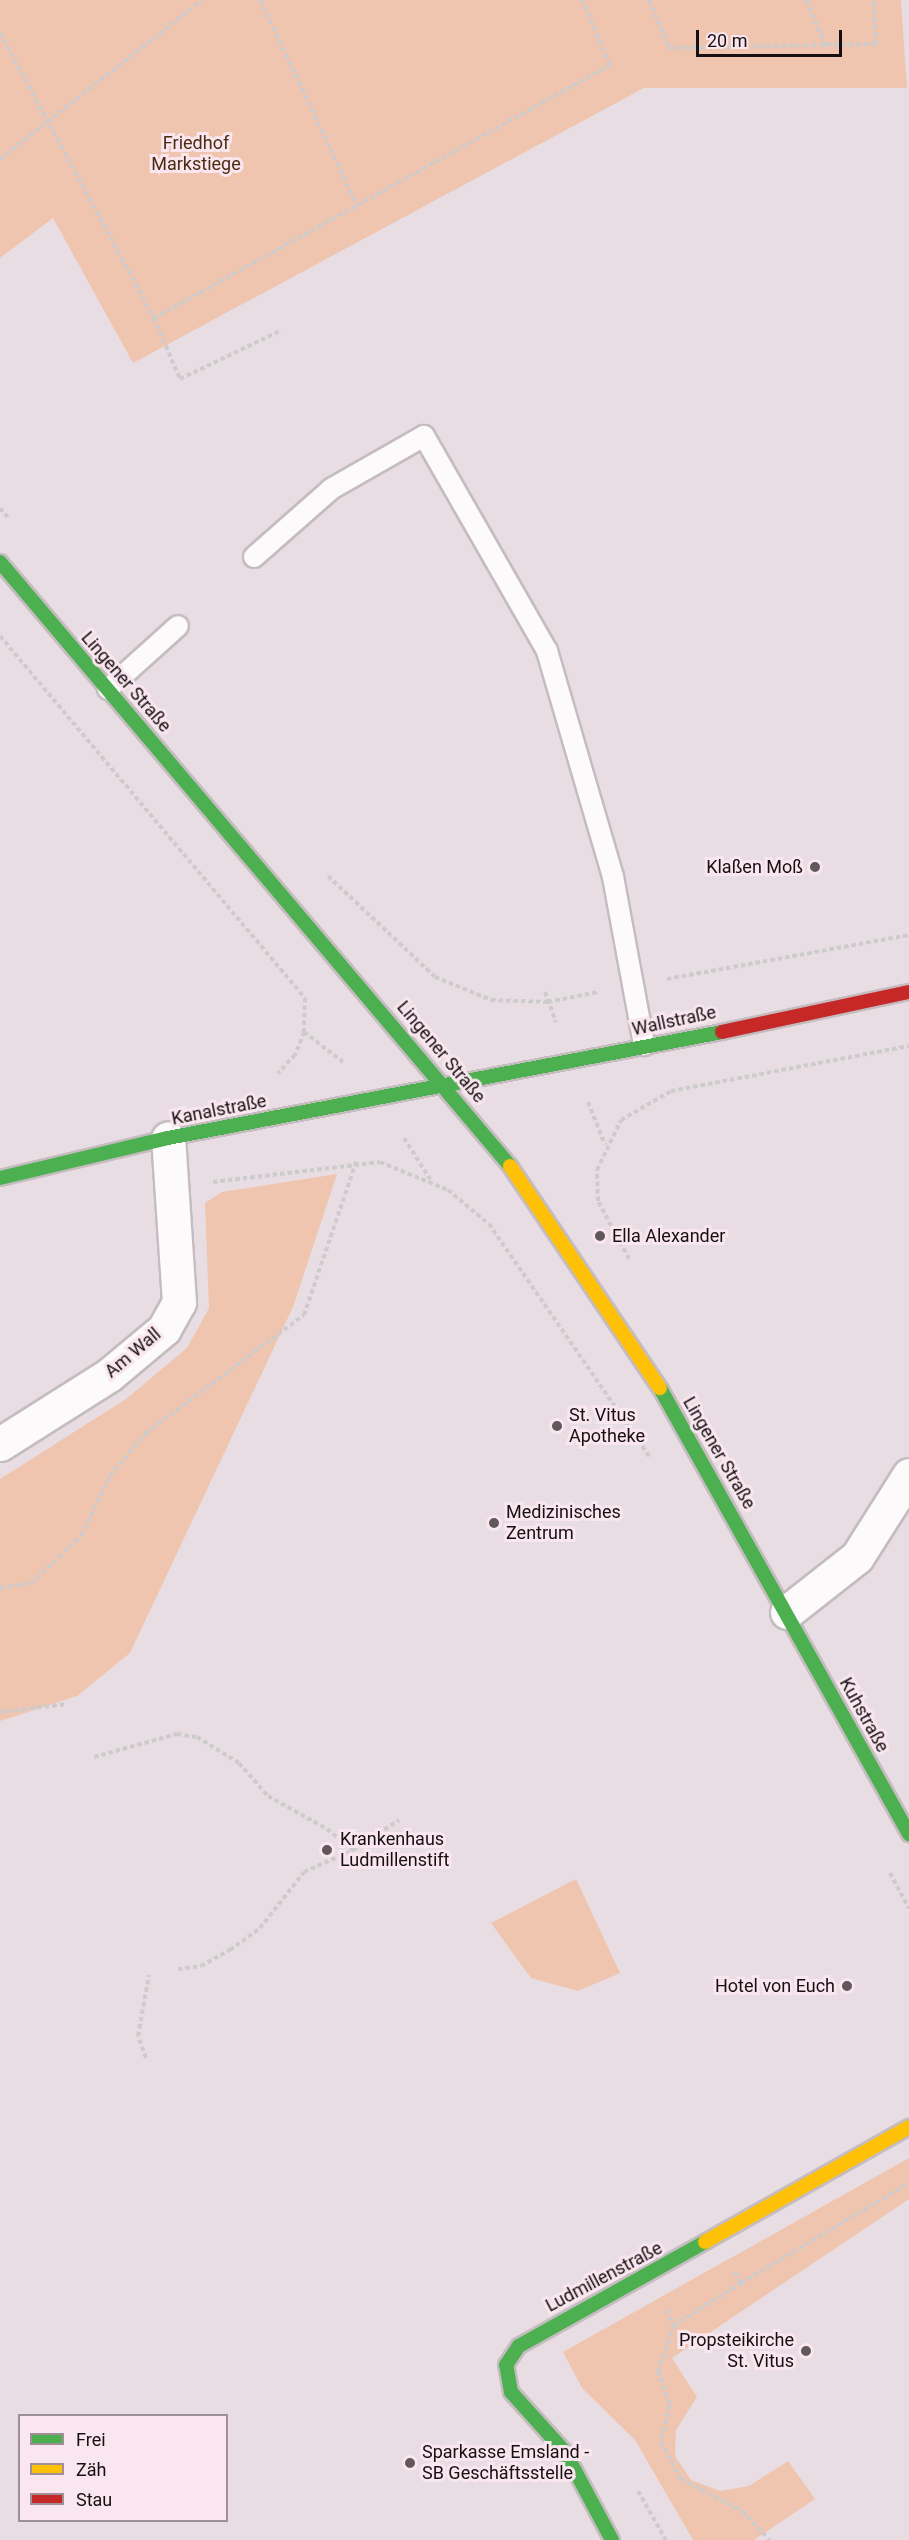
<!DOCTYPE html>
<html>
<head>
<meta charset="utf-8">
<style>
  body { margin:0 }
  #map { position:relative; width:909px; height:2540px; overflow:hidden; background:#e8dde2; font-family:Roboto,sans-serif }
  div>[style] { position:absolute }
  .green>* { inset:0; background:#efc5af }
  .path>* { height:4px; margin-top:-2px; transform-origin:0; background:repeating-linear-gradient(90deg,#cecbcd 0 4.5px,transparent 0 7.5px) }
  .roads { filter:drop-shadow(2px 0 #c5bcc0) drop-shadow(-2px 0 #c5bcc0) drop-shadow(0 2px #c5bcc0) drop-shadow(0 -2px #c5bcc0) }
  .lane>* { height:20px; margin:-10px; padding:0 10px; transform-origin:10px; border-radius:10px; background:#fcfafb }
  .street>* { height:33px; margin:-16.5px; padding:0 16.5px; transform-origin:16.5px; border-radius:16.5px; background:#fcfafb }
  .fast>* { height:14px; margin:-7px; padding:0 7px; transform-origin:7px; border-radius:7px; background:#4caf50 }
  .slow>* { height:14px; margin:-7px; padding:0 7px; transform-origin:7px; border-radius:7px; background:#ffc107 }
  .jam>* { height:14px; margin:-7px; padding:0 7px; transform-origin:7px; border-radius:7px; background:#c62828 }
  .dots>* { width:16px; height:16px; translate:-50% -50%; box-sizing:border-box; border:3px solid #f9e6ee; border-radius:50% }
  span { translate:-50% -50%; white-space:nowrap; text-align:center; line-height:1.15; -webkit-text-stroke:6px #f9e6ee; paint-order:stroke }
  .park-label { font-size:18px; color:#4d2b11 }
  .street-label { font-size:18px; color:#161013 }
  .poi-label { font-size:18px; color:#161013 }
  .right { translate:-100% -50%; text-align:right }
  .left { translate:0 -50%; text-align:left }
  .legend { position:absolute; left:18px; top:2414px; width:210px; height:108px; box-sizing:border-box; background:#f9e6ee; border:2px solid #9e9096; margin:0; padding:8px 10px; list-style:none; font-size:18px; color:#161013 }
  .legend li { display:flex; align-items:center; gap:12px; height:30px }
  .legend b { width:30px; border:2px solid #9e9096 }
  .scale { position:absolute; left:696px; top:30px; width:146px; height:27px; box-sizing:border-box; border:3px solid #161013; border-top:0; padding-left:8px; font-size:18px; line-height:21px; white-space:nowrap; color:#161013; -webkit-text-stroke:4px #f9e6ee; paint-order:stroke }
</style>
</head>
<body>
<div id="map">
  <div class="green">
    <i style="clip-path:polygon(0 0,901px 0,907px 88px,644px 88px,133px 363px,53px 218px,0 258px)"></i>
    <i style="clip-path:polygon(337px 1174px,293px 1307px,130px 1653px,77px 1696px,0 1721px,0 1479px,126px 1399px,187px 1348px,209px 1308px,205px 1203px,222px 1192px)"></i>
    <i style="clip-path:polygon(576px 1879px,620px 1973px,578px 1991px,531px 1978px,491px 1923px)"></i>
    <i style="clip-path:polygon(909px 2158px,909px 2199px,672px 2358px,697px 2397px,676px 2430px,675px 2456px,691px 2480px,720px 2491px,749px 2486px,788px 2461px,815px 2499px,754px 2540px,693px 2540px,635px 2440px,582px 2388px,563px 2352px)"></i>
  </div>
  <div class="path">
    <i style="left:260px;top:0;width:227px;rotate:64.7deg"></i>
    <i style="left:649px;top:0;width:52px;rotate:67.4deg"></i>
    <i style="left:669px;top:48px;width:207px;rotate:-1.1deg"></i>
    <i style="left:876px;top:44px;width:44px;rotate:-93.9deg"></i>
    <i style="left:806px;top:0;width:49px;rotate:67.1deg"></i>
    <i style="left:0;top:33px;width:324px;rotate:61.6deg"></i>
    <i style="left:154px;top:318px;width:521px;rotate:-29.02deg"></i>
    <i style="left:610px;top:65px;width:71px;rotate:-113.3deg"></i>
    <i style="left:0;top:159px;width:257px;rotate:-38.2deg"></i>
    <i style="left:154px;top:318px;width:66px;rotate:66.9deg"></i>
    <i style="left:180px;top:379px;width:113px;rotate:-25.7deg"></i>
    <i style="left:0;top:508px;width:14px;rotate:51deg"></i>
    <i style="left:0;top:636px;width:473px;rotate:49.9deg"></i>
    <i style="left:305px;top:998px;width:34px;rotate:92deg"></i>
    <i style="left:304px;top:1032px;width:25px;rotate:111deg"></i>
    <i style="left:295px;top:1055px;width:25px;rotate:133deg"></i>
    <i style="left:328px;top:876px;width:147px;rotate:43.3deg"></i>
    <i style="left:435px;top:977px;width:61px;rotate:22.3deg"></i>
    <i style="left:491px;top:1000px;width:57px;rotate:2deg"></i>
    <i style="left:548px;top:1002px;width:51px;rotate:-11.3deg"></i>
    <i style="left:667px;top:979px;width:246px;rotate:-10.3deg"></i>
    <i style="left:545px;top:992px;width:32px;rotate:70deg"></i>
    <i style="left:304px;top:1032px;width:49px;rotate:37.6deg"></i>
    <i style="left:588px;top:1102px;width:46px;rotate:68.4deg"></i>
    <i style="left:404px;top:1138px;width:49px;rotate:57.6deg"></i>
    <i style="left:213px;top:1182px;width:168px;rotate:-6.8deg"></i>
    <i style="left:380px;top:1162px;width:74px;rotate:22.4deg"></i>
    <i style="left:448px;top:1190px;width:53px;rotate:39.7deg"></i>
    <i style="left:489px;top:1224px;width:285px;rotate:55.4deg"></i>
    <i style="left:629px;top:1259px;width:66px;rotate:-118.1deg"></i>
    <i style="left:598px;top:1201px;width:31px;rotate:-92deg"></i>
    <i style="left:597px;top:1170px;width:55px;rotate:-64.4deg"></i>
    <i style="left:621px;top:1120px;width:58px;rotate:-30.1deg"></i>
    <i style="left:671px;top:1091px;width:242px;rotate:-10.7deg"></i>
    <i style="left:0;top:1588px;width:31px;rotate:-9deg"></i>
    <i style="left:31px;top:1583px;width:69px;rotate:-43.2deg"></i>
    <i style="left:81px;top:1536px;width:67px;rotate:-64.2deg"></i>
    <i style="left:110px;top:1476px;width:56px;rotate:-50.1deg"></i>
    <i style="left:146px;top:1433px;width:197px;rotate:-36.8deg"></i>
    <i style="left:304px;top:1315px;width:162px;rotate:-71.2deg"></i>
    <i style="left:0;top:1712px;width:67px;rotate:-6.8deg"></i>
    <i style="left:94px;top:1757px;width:86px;rotate:-15.5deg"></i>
    <i style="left:177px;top:1734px;width:20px;rotate:9deg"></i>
    <i style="left:197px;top:1737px;width:49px;rotate:31.8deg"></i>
    <i style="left:239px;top:1763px;width:44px;rotate:48.7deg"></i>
    <i style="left:268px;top:1796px;width:68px;rotate:29.2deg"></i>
    <i style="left:327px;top:1829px;width:33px;rotate:39deg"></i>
    <i style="left:890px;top:1873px;width:40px;rotate:62deg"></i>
    <i style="left:178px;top:1969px;width:23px;rotate:-7deg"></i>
    <i style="left:201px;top:1966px;width:33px;rotate:-29deg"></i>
    <i style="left:230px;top:1950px;width:37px;rotate:-36deg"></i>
    <i style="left:260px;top:1928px;width:71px;rotate:-51.8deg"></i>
    <i style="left:304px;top:1872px;width:54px;rotate:-24.2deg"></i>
    <i style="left:353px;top:1850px;width:55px;rotate:-33.1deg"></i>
    <i style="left:146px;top:2058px;width:23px;rotate:-110deg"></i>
    <i style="left:138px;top:2036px;width:62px;rotate:-79.8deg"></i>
    <i style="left:735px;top:2272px;width:13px;rotate:61deg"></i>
    <i style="left:741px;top:2283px;width:79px;rotate:147.9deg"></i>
    <i style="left:674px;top:2325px;width:49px;rotate:109.2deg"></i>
    <i style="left:658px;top:2371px;width:36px;rotate:71deg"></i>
    <i style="left:670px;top:2405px;width:38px;rotate:104deg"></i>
    <i style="left:661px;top:2442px;width:42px;rotate:61.6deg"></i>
    <i style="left:681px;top:2479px;width:69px;rotate:27.7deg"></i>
    <i style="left:742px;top:2511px;width:40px;rotate:46deg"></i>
    <i style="left:741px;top:2283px;width:196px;rotate:-30.8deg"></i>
    <i style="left:666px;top:2310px;width:17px;rotate:62deg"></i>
    <i style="left:638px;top:2491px;width:56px;rotate:60.3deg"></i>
  </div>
  <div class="roads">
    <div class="lane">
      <i style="left:254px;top:557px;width:103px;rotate:-41.4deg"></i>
      <i style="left:331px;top:489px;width:107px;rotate:-29.7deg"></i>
      <i style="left:424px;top:436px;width:248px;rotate:60.2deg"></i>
      <i style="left:547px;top:651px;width:235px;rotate:73.7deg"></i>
      <i style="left:613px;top:877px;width:171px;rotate:79.5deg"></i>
      <i style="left:108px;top:689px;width:94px;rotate:-42deg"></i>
    </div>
    <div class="street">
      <i style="left:0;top:1444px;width:129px;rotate:-32.3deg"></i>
      <i style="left:109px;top:1375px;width:72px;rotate:-39.9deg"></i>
      <i style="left:164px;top:1329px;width:31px;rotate:-61deg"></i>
      <i style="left:179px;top:1302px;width:164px;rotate:-93.8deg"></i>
      <i style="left:787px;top:1612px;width:89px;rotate:-38.2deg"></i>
      <i style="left:857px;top:1557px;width:97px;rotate:-57.6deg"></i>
    </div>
    <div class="fast">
      <i style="left:0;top:562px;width:791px;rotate:49.82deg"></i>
      <i style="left:0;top:1178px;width:173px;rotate:-13.4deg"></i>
      <i style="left:168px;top:1138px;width:564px;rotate:-10.83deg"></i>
      <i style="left:660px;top:1388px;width:511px;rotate:60.83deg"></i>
      <i style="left:612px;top:2540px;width:100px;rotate:-118.1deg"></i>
      <i style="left:565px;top:2452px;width:81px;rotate:-132deg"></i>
      <i style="left:511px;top:2392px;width:27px;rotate:-100deg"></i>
      <i style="left:506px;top:2365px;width:23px;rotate:-56deg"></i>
      <i style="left:519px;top:2346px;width:213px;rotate:-29.2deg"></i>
    </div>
    <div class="slow">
      <i style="left:510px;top:1166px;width:268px;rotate:56deg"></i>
      <i style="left:705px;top:2242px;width:234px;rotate:-29.4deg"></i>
    </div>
    <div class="jam">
      <i style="left:722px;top:1032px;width:191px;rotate:-12.1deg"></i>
    </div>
  </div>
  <div class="dots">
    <i style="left:815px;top:867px;background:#60585b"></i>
    <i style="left:600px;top:1236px;background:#60585b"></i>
    <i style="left:557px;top:1426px;background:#60585b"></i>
    <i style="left:494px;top:1523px;background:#60585b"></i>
    <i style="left:327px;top:1850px;background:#60585b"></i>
    <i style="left:847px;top:1986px;background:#60585b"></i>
    <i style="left:806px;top:2351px;background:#60585b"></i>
    <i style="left:410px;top:2463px;background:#60585b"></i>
  </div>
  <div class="park-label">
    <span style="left:196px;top:154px">Friedhof<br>Markstiege</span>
  </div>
  <div class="street-label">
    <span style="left:126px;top:682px;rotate:49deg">Lingener Straße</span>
    <span style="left:674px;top:1021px;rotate:-12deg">Wallstraße</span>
    <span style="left:441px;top:1052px;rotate:50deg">Lingener Straße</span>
    <span style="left:219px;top:1110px;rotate:-11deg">Kanalstraße</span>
    <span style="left:133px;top:1353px;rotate:-40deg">Am Wall</span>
    <span style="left:719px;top:1453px;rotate:60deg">Lingener Straße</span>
    <span style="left:864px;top:1715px;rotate:61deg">Kuhstraße</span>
    <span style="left:604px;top:2277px;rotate:-28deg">Ludmillenstraße</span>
  </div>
  <div class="poi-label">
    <span class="right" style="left:803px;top:867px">Klaßen Moß</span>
    <span class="left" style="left:612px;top:1236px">Ella Alexander</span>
    <span class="left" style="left:569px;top:1426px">St. Vitus<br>Apotheke</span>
    <span class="left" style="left:506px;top:1523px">Medizinisches<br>Zentrum</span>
    <span class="left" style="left:340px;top:1850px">Krankenhaus<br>Ludmillenstift</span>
    <span class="right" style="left:835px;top:1986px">Hotel von Euch</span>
    <span class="right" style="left:794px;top:2351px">Propsteikirche<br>St. Vitus</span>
    <span class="left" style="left:422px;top:2463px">Sparkasse Emsland -<br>SB Geschäftsstelle</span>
  </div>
  <ul class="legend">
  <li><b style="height:8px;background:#4caf50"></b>Frei</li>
  <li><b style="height:8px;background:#ffc107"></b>Zäh</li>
  <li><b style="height:8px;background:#c62828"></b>Stau</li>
  </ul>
  <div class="scale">20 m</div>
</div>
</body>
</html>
